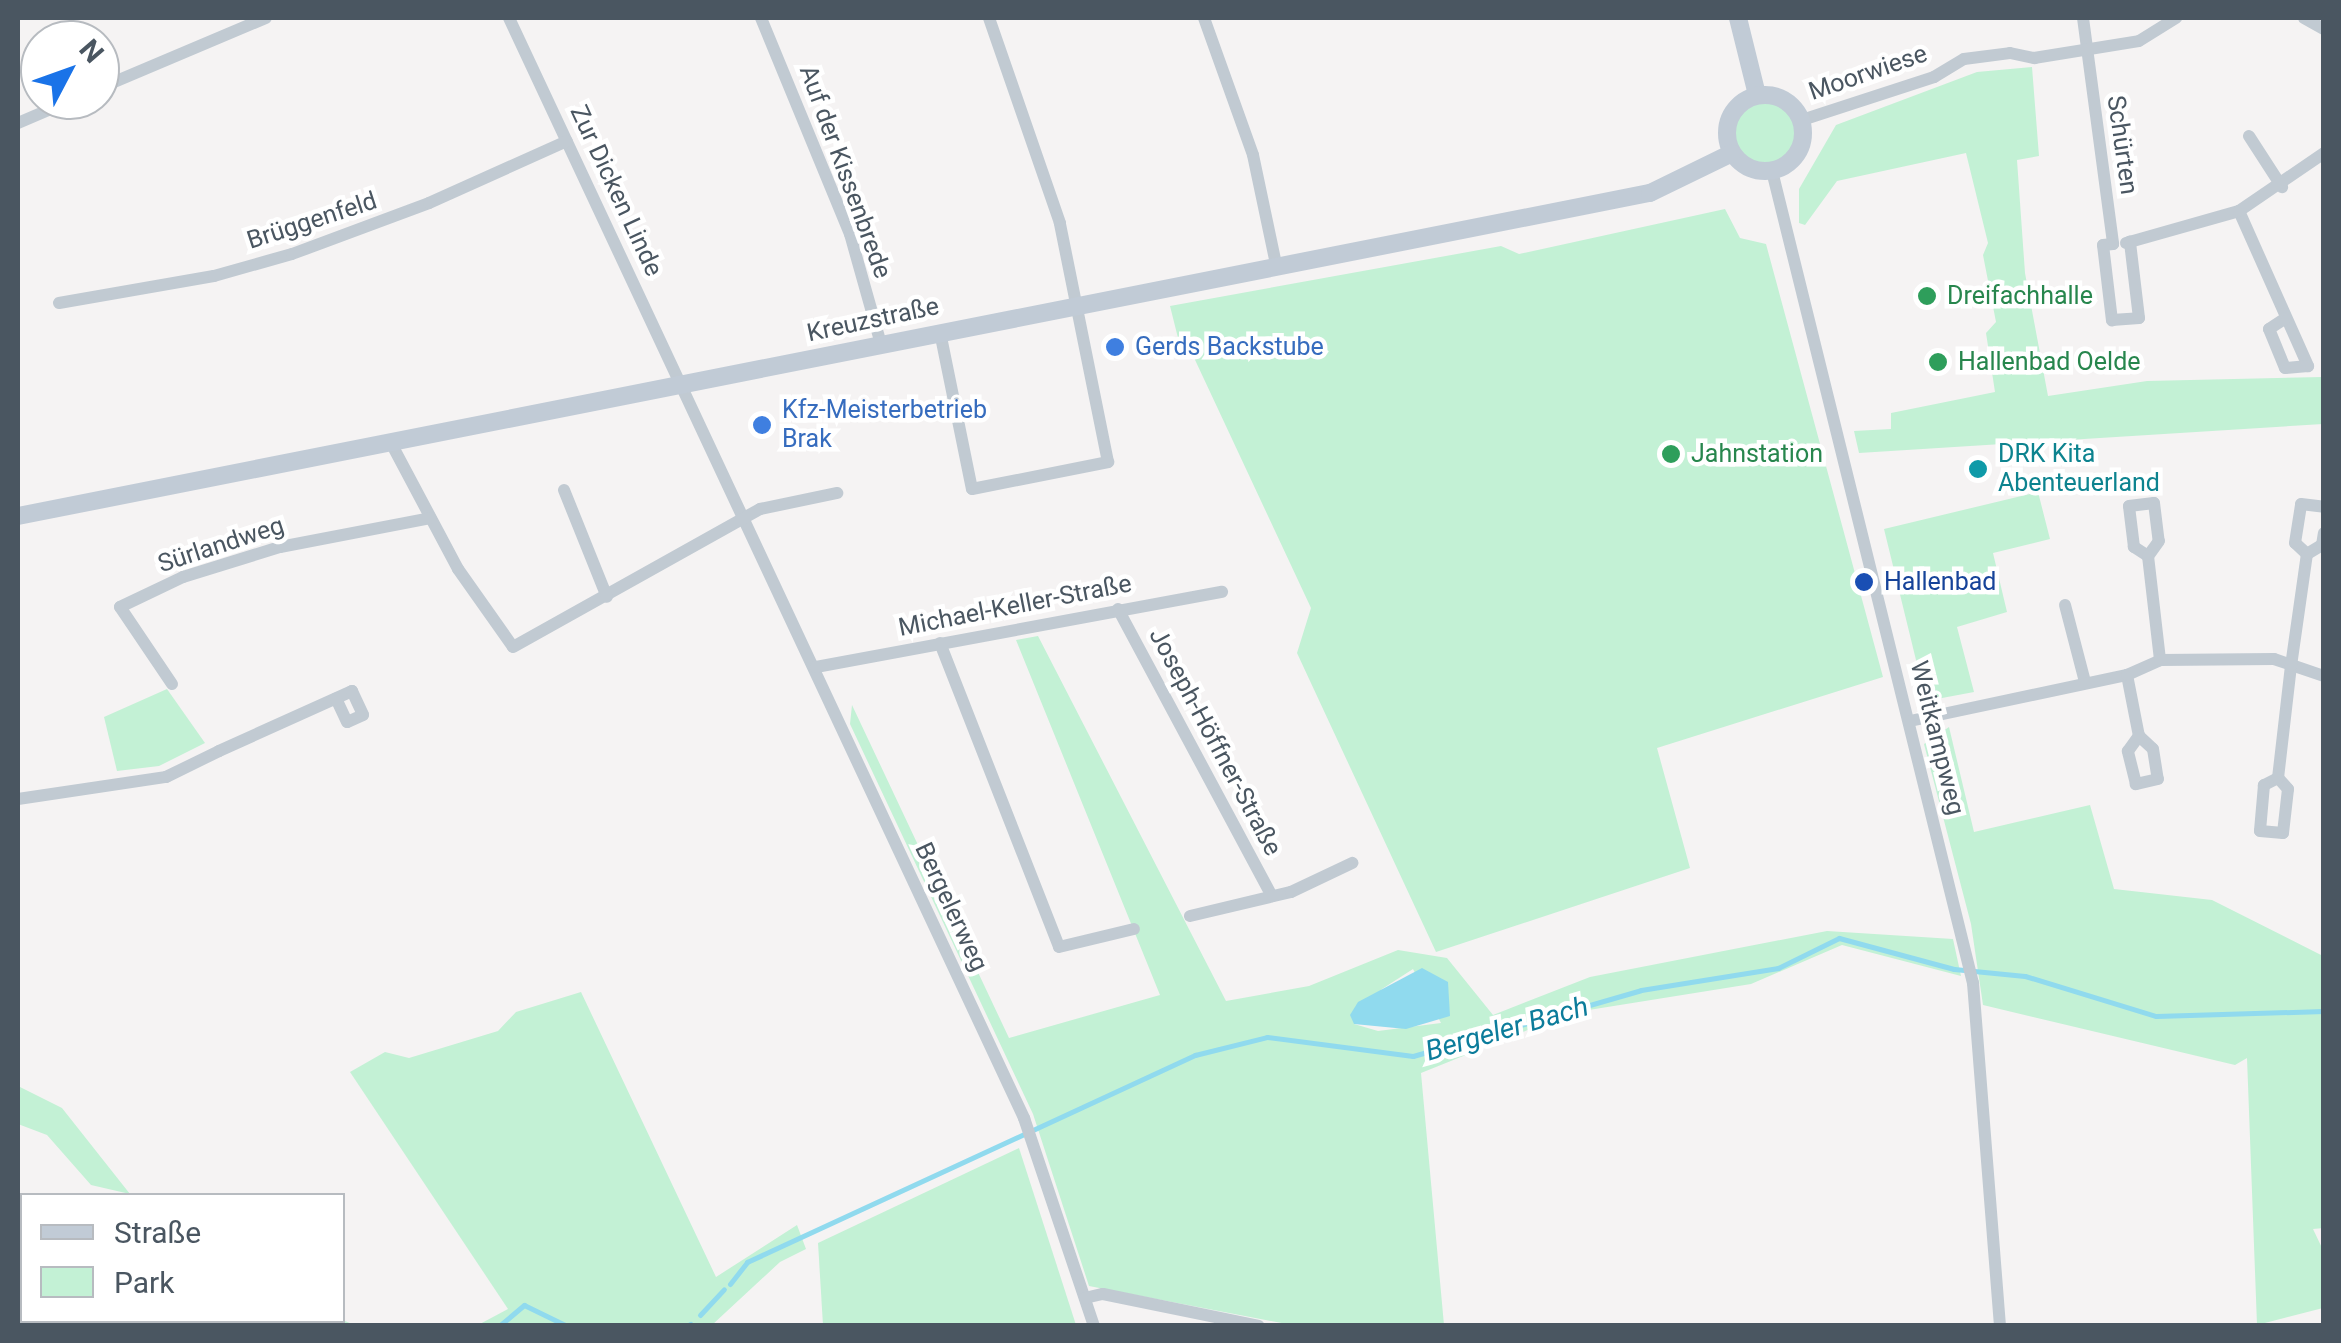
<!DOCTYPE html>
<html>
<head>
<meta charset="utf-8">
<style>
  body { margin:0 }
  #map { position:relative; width:2341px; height:1343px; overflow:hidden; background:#f5f3f3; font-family:Roboto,sans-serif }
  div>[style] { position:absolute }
  .green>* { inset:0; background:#c3f1d5 }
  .round { border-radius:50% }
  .water>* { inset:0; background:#90daee }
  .stream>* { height:5px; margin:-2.5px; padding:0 2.5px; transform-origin:2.5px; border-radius:2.5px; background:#90daee }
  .street>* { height:12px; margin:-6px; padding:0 6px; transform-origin:6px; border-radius:6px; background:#c1cad2 }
  .secondary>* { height:18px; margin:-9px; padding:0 9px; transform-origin:9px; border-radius:9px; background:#c1cbd6 }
  .secondary>.ring { margin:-9px; padding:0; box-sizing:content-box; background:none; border:18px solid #c1cbd6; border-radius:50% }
  .dots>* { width:28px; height:28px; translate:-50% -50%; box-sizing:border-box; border:5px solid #fff; border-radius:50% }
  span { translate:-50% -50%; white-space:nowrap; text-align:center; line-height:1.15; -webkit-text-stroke:9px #fff; paint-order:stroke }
  .street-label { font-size:25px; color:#4a5661 }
  .leisure-label { font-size:25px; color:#27864d }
  .left { translate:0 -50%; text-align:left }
  .shop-label { font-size:25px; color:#366cbe }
  .culture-label { font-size:25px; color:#0d838f }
  .transit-label { font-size:25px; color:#164399 }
  .water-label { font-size:28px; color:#0c7c9b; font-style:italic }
  .frame { position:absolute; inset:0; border:20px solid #4a5661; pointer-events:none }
  .legend { position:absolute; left:20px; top:1193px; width:325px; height:130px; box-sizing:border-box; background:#fff; border:2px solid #b7bbc0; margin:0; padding:12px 18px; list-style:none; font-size:30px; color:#4a5661 }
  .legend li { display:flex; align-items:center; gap:20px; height:50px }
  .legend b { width:50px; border:2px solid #b7bbc0 }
  .north { position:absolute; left:20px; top:20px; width:100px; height:100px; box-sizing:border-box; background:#fff; border:2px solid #b7bbc0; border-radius:50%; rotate:49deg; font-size:28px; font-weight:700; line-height:40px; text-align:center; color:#4a5661 }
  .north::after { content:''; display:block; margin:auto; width:35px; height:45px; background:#1a73e8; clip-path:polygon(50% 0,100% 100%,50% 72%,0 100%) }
</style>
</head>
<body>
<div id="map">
  <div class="green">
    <i style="clip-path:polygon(2032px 67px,2039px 156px,2017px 160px,2025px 273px,2048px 396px,2147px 381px,2323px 377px,2323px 424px,1859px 453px,1854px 431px,1891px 429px,1891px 413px,1995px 392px,1986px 333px,1996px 322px,1983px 255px,1988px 243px,1966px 153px,1837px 181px,1805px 225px,1799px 223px,1799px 189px,1836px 125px,1977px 72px)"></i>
    <i class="round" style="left:1734px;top:102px;width:62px;height:62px"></i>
    <i style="clip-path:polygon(1725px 209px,1740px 238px,1766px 244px,1883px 677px,1657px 748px,1690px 868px,1436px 952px,1297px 653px,1311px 608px,1189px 347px,1180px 346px,1170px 306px,1501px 246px,1519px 254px)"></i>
    <i style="clip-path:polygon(2038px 492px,2050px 539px,1993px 553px,2007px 612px,1957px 627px,1974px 692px,1926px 701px,1884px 529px)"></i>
    <i style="clip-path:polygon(evenodd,1038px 636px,1226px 1001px,1309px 986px,1398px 950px,1447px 958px,1493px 1015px,1590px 977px,1827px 931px,1953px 939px,1961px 976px,1842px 945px,1751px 984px,1570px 1013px,1421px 1073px,1444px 1325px,1292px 1325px,1089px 1286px,1033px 1114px,850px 724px,852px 705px,1009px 1038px,1160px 995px,1016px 640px,1038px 636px,1413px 969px,1441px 1023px,1378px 1031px,1354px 1024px,1382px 989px,1413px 969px)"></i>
    <i style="clip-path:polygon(167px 689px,205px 743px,159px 766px,117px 771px,104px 717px)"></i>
    <i style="clip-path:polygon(1949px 727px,1974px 832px,2090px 805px,2114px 889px,2212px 900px,2323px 956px,2324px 1228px,2313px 1229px,2323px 1250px,2323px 1308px,2257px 1325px,2247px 1058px,2235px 1065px,1983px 1005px,1971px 924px,1924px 744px)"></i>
    <i style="clip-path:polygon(581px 992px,716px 1277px,797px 1225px,806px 1249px,780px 1262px,712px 1325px,478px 1325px,508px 1309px,350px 1072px,385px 1052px,409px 1058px,498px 1031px,516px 1012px)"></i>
    <i style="clip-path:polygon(18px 1086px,62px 1108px,130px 1194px,91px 1185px,47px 1135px,18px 1124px)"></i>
    <i style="clip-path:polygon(1019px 1148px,1076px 1325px,823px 1325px,818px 1243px)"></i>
    <i style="clip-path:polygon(201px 1321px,343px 1320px,354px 1325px,190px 1325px)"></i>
  </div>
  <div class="water">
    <i style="clip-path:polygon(1422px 968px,1448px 982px,1450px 1016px,1406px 1029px,1354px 1024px,1350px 1015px,1358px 1002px)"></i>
  </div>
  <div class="stream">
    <i style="left:730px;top:1284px;width:28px;rotate:-52deg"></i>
    <i style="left:747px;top:1262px;width:494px;rotate:-24.8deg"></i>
    <i style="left:1195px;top:1055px;width:74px;rotate:-14deg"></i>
    <i style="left:1267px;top:1037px;width:147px;rotate:7.4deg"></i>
    <i style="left:1413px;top:1056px;width:237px;rotate:-16.1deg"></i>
    <i style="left:1641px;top:990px;width:139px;rotate:-9.1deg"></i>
    <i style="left:1778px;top:968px;width:68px;rotate:-26.2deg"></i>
    <i style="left:1839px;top:938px;width:119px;rotate:15.1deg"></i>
    <i style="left:1954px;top:969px;width:71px;rotate:5.6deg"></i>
    <i style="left:2025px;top:976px;width:137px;rotate:17deg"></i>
    <i style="left:2156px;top:1016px;width:168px;rotate:-1.7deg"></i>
    <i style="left:700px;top:1315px;width:35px;rotate:-47deg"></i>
    <i style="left:315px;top:1320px;width:7px;rotate:63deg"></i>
    <i style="left:229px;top:1326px;width:42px"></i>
    <i style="left:499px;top:1326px;width:33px;rotate:-40deg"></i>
    <i style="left:524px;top:1305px;width:48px;rotate:26deg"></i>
    <i style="left:687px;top:1326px;width:4px;rotate:-34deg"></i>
  </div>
  <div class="street">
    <i style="left:509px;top:18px;width:1215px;rotate:64.91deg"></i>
    <i style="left:1024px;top:1118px;width:219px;rotate:71.4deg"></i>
    <i style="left:761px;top:18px;width:234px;rotate:67.6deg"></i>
    <i style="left:850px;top:234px;width:114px;rotate:74.3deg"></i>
    <i style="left:1204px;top:18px;width:145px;rotate:70.3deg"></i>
    <i style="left:1253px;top:155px;width:111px;rotate:78.1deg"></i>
    <i style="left:2083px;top:18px;width:228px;rotate:82.4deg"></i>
    <i style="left:2113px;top:244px;width:10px;rotate:174deg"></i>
    <i style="left:2103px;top:245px;width:76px;rotate:83.2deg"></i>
    <i style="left:2112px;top:320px;width:27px;rotate:-4deg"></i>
    <i style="left:2139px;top:318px;width:77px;rotate:-96.8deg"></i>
    <i style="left:2304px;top:18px;width:23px;rotate:29deg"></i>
    <i style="left:100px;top:88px;width:180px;rotate:-22.9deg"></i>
    <i style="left:1802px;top:120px;width:139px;rotate:-18deg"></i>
    <i style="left:1934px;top:77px;width:35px;rotate:-31deg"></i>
    <i style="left:1964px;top:59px;width:46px;rotate:-7.4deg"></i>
    <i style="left:2010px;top:53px;width:25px;rotate:12deg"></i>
    <i style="left:2034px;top:58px;width:106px;rotate:-9.2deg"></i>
    <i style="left:2139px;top:41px;width:44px;rotate:-31.9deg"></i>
    <i style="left:18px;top:123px;width:59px;rotate:-23.1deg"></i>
    <i style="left:2249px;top:136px;width:61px;rotate:57.1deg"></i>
    <i style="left:1772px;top:171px;width:837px;rotate:76.1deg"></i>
    <i style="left:1973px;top:983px;width:344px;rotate:85.5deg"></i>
    <i style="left:2239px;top:211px;width:170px;rotate:66deg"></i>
    <i style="left:2308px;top:366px;width:23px;rotate:175deg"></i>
    <i style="left:2285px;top:368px;width:42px;rotate:-112.3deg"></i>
    <i style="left:2269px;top:329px;width:20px;rotate:-33deg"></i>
    <i style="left:2126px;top:243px;width:117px;rotate:-15.8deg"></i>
    <i style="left:2239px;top:211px;width:103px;rotate:-34.3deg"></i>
    <i style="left:59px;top:303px;width:157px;rotate:-9.9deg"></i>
    <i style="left:214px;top:276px;width:81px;rotate:-15.8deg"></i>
    <i style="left:292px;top:254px;width:146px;rotate:-20.4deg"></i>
    <i style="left:429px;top:203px;width:151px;rotate:-24.2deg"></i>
    <i style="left:940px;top:332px;width:160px;rotate:78.5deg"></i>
    <i style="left:972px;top:489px;width:139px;rotate:-11.2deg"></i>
    <i style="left:1108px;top:462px;width:244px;rotate:-101.4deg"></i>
    <i style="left:1060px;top:223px;width:217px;rotate:-109.1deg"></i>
    <i style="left:391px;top:443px;width:143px;rotate:62deg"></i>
    <i style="left:458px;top:569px;width:95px;rotate:54.8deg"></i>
    <i style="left:513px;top:647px;width:283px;rotate:-29.2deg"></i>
    <i style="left:760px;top:509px;width:79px;rotate:-11.7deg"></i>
    <i style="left:564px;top:490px;width:115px;rotate:68.1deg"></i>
    <i style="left:2307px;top:554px;width:16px;rotate:-137deg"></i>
    <i style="left:2295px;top:543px;width:39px;rotate:-81deg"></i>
    <i style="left:2301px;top:504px;width:23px;rotate:7deg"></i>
    <i style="left:2148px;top:556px;width:17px;rotate:-147deg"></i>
    <i style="left:2134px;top:547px;width:41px;rotate:-97deg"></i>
    <i style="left:2129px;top:506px;width:25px;rotate:-7deg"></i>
    <i style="left:2154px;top:503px;width:38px;rotate:83deg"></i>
    <i style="left:2159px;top:541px;width:19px;rotate:126deg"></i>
    <i style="left:2148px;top:556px;width:105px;rotate:83.4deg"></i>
    <i style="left:2065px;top:605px;width:80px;rotate:75.4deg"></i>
    <i style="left:1118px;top:609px;width:326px;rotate:61.8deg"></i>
    <i style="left:940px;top:643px;width:326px;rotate:68.6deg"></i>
    <i style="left:1059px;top:947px;width:77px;rotate:-13.5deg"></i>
    <i style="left:816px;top:667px;width:413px;rotate:-10.5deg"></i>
    <i style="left:2127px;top:675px;width:62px;rotate:78.9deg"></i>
    <i style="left:2139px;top:736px;width:19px;rotate:43deg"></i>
    <i style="left:2153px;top:749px;width:30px;rotate:81deg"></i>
    <i style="left:2158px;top:779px;width:23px;rotate:167deg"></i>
    <i style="left:2136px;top:784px;width:34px;rotate:-104deg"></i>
    <i style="left:2128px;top:751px;width:19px;rotate:-54deg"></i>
    <i style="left:172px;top:684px;width:93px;rotate:-124deg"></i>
    <i style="left:120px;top:607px;width:70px;rotate:-25.5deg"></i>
    <i style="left:183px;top:577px;width:102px;rotate:-17.2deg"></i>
    <i style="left:280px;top:547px;width:153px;rotate:-10.9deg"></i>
    <i style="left:1910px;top:721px;width:222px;rotate:-12deg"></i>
    <i style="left:2127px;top:675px;width:36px;rotate:-24deg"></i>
    <i style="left:2160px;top:660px;width:114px;rotate:-0.5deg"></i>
    <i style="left:2274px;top:659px;width:53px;rotate:18.8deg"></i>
    <i style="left:2278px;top:778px;width:16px;rotate:153deg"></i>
    <i style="left:2264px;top:785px;width:46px;rotate:95deg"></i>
    <i style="left:2260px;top:831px;width:23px;rotate:5deg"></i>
    <i style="left:2283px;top:833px;width:44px;rotate:-83.5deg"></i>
    <i style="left:2288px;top:789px;width:15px;rotate:-132deg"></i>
    <i style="left:2278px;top:778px;width:113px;rotate:-83.4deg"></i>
    <i style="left:2291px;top:666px;width:113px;rotate:-81.9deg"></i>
    <i style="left:2307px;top:554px;width:17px;rotate:-31deg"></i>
    <i style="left:2322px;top:545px;width:12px;rotate:-81deg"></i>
    <i style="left:18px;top:799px;width:150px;rotate:-8.5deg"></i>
    <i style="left:166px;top:777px;width:59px;rotate:-26.1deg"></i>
    <i style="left:219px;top:751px;width:146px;rotate:-24.3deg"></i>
    <i style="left:352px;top:691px;width:26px;rotate:65deg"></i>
    <i style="left:363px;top:715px;width:17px;rotate:156deg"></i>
    <i style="left:347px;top:722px;width:26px;rotate:-115deg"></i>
    <i style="left:1190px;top:916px;width:104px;rotate:-13.4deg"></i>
    <i style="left:1291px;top:892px;width:68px;rotate:-25.4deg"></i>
    <i style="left:1085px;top:1298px;width:18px;rotate:-13deg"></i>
    <i style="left:1103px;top:1294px;width:159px;rotate:11.6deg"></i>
  </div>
  <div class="secondary">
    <i style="left:1738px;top:18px;width:79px;rotate:76.1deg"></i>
    <i class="ring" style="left:1727px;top:95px;width:58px;height:58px"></i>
    <i style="left:18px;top:516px;width:1664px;rotate:-11.2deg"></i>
    <i style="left:1650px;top:193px;width:91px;rotate:-26deg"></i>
  </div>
  <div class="dots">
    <i style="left:1927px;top:296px;background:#2e9e5b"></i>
    <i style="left:1115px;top:347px;background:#3f7fe0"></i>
    <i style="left:1938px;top:362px;background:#2e9e5b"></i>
    <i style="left:762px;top:425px;background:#3f7fe0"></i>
    <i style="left:1671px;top:454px;background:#2e9e5b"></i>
    <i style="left:1978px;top:469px;background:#0f9aa8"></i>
    <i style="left:1864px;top:582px;background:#1a4fb4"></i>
  </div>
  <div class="street-label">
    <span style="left:1868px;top:73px;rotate:-19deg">Moorwiese</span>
    <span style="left:2122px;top:145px;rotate:82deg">Schürten</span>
    <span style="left:845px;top:172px;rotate:70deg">Auf der Kissenbrede</span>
    <span style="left:616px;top:191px;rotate:65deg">Zur Dicken Linde</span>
    <span style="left:312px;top:221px;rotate:-18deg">Brüggenfeld</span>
    <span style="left:873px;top:320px;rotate:-12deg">Kreuzstraße</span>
    <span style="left:221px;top:545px;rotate:-18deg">Sürlandweg</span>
    <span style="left:1015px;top:606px;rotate:-11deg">Michael-Keller-Straße</span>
    <span style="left:1937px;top:738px;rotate:76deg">Weitkampweg</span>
    <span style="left:1215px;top:742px;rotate:62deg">Joseph-Höffner-Straße</span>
    <span style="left:951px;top:907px;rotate:65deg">Bergelerweg</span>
  </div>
  <div class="leisure-label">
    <span class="left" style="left:1947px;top:296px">Dreifachhalle</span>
    <span class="left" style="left:1958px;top:362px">Hallenbad Oelde</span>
    <span class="left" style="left:1691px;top:454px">Jahnstation</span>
  </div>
  <div class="shop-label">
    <span class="left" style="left:1135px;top:347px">Gerds Backstube</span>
    <span class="left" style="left:782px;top:425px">Kfz-Meisterbetrieb<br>Brak</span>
  </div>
  <div class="culture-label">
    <span class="left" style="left:1998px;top:469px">DRK Kita<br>Abenteuerland</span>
  </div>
  <div class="transit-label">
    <span class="left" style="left:1884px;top:582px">Hallenbad</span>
  </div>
  <div class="water-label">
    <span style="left:1507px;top:1029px;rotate:-16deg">Bergeler Bach</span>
  </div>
  <div class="frame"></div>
  <ul class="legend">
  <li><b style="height:12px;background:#c1cbd6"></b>Straße</li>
  <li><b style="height:28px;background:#c3f1d5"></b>Park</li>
  </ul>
  <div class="north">N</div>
</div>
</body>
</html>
